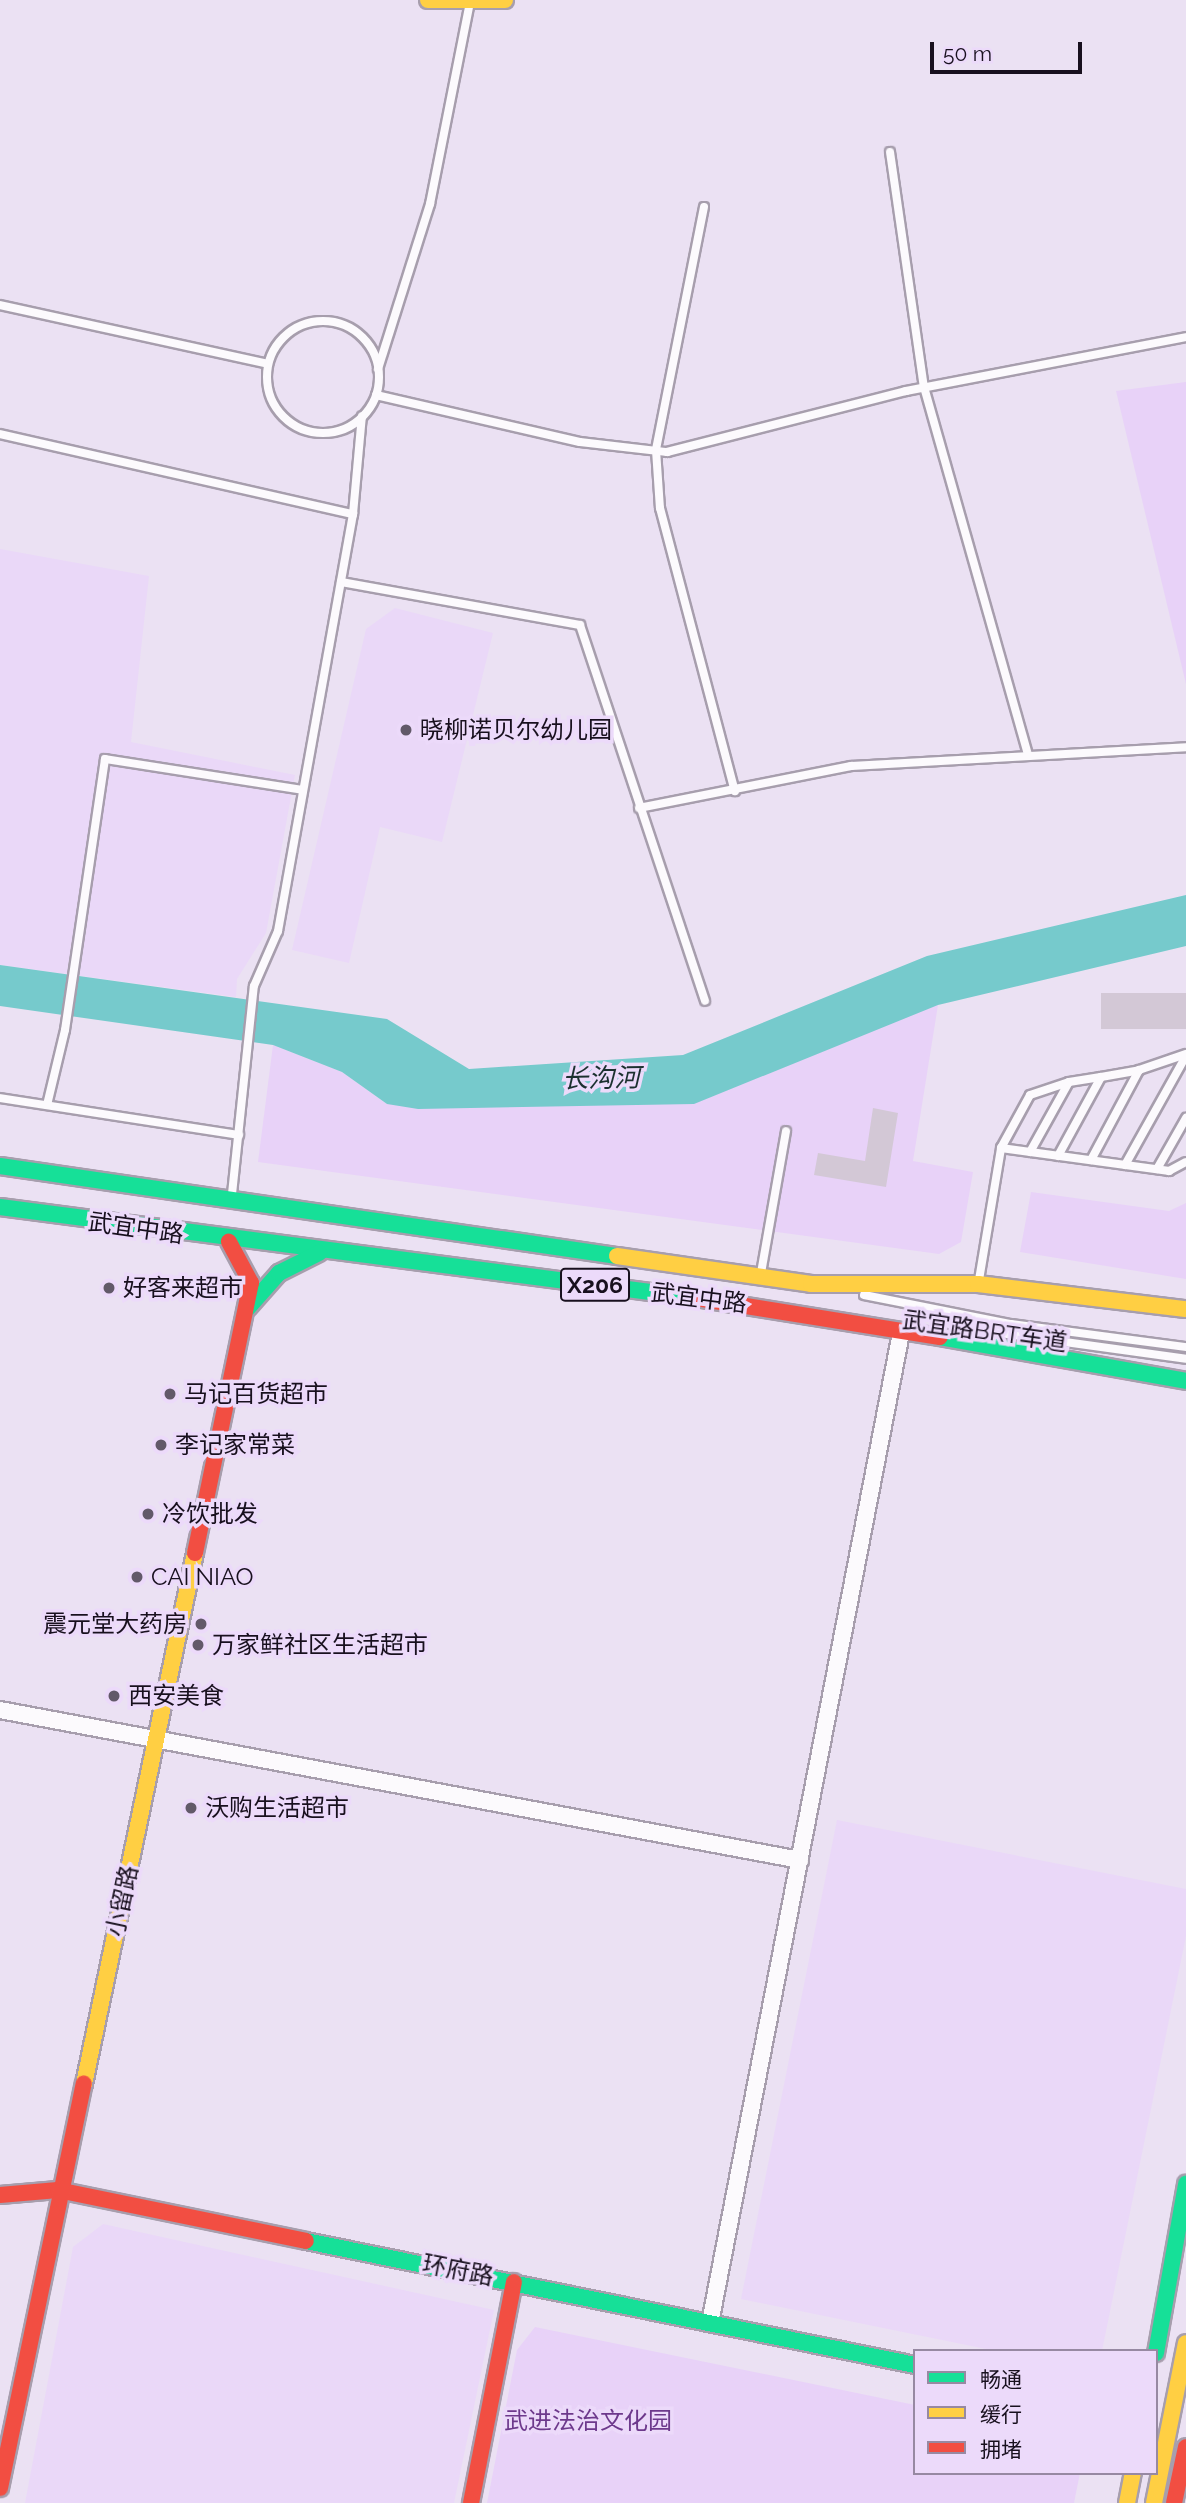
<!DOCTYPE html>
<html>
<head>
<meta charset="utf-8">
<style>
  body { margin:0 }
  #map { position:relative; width:1186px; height:2503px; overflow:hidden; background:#ebe1f3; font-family:Raleway,"Noto Sans SC",sans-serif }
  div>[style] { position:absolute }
  .built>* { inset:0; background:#ead8f8 }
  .green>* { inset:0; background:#e8d2f8 }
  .water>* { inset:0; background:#76cacc }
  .building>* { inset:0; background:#d3c8d6; transform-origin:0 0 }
  .roads { filter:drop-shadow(2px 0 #a79ead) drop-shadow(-2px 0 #a79ead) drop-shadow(0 2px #a79ead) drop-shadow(0 -2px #a79ead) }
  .lane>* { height:8px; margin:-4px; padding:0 4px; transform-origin:4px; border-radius:4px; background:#fcfafd }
  .lane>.ring { margin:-4px; padding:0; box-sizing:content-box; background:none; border:8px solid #fcfafd; border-radius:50% }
  .street>* { height:16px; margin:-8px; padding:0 8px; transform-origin:8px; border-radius:8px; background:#fcfafd }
  .fast>* { height:16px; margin:-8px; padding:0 8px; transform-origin:8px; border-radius:8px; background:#16e098 }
  .slow>* { height:16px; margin:-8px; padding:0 8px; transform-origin:8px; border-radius:8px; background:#ffcf43 }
  .jam>* { height:16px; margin:-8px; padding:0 8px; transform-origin:8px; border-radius:8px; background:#f24e42 }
  .dots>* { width:19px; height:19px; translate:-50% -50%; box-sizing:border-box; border:4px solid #ecdafa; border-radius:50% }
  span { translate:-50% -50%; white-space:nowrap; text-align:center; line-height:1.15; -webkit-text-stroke:7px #ecdafa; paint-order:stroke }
  .shield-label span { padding:2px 5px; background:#ecdafa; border:2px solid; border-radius:5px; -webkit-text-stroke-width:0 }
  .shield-label { font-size:23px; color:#18101e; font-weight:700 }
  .poi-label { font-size:24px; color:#18101e }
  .left { translate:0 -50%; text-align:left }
  .right { translate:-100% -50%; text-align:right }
  .street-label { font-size:24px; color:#18101e }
  .park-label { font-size:24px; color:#6d398c }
  .water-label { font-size:26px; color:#1b302f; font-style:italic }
  .legend { position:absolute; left:913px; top:2349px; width:245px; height:126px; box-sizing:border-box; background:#ecdafa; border:2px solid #9789a2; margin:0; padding:9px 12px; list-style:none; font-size:21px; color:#18101e }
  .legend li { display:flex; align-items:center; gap:14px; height:35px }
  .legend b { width:35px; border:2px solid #9789a2 }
  .scale { position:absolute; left:930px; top:42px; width:152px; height:32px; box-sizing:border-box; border:4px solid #18101e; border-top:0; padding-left:9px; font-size:21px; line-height:24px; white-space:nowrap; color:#18101e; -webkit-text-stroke:5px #ecdafa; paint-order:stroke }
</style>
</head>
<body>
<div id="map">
  <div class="built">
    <i style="clip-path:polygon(0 549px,149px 576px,131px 742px,295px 775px,266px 933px,237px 979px,236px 997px,0 965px)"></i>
    <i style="clip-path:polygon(395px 608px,493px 633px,442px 842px,380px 827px,349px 963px,292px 950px,366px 629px)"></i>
    <i style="clip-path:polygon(837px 1820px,1186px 1889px,1186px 1936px,1102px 2351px,996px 2351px,741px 2299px)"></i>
    <i style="clip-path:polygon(103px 2224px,494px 2310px,454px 2503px,25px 2503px,73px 2247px)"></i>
  </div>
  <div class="green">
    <i style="clip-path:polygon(1186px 382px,1186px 684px,1116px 391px)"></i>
    <i style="clip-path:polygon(938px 1005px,913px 1161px,973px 1172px,961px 1242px,939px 1254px,258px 1162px,273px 1045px,342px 1072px,387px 1104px,864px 1031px)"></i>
    <i style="clip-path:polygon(1031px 1192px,1169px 1211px,1186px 1203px,1186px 1279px,1020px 1252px)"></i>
    <i style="clip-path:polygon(535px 2327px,915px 2405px,915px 2473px,1080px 2473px,1074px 2503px,487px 2503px,517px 2350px)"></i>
  </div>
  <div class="water">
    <i style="clip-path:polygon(1186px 895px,1186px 946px,938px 1005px,694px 1104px,418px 1109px,387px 1104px,342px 1072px,273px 1045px,0 1006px,0 965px,387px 1019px,469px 1069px,683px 1055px,927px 956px)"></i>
  </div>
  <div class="building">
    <i style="left:1186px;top:993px;width:36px;height:85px;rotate:90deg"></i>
    <i style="clip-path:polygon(873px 1108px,898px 1113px,886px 1187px,814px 1175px,818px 1153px,865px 1161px)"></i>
  </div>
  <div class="roads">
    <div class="lane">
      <i style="left:890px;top:152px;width:237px;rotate:81.8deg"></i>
      <i style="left:924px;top:387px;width:379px;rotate:74.2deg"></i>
      <i style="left:704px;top:207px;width:248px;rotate:101.2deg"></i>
      <i style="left:656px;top:450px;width:58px;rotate:86.1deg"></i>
      <i style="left:660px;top:508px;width:293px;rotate:75.2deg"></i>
      <i style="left:0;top:305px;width:274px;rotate:12.4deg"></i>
      <i class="ring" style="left:267px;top:321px;width:104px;height:104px"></i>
      <i style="left:378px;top:369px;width:173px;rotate:-72.5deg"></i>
      <i style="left:430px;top:204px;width:206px;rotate:-78.8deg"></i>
      <i style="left:376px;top:395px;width:209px;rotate:13deg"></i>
      <i style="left:580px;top:442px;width:88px;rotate:6.6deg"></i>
      <i style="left:667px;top:452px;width:247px;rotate:-14.3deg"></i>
      <i style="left:906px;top:391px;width:285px;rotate:-10.9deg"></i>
      <i style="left:0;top:434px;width:362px;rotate:12.8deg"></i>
      <i style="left:341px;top:582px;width:243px;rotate:10.2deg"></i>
      <i style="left:580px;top:625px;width:396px;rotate:71.6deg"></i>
      <i style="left:639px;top:808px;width:216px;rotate:-11.2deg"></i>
      <i style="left:851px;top:766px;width:336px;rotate:-3.2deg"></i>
      <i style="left:0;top:1098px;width:242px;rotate:8.8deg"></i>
      <i style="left:47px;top:1105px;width:77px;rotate:-76.5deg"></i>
      <i style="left:65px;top:1030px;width:274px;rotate:-81.6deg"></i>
      <i style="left:105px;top:759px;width:199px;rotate:8.9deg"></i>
      <i style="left:1001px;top:1148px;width:170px;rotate:7.8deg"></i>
      <i style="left:1169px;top:1171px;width:19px;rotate:-28deg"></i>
      <i style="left:1030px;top:1152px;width:80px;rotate:-60.9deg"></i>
      <i style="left:1069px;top:1082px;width:32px;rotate:-9deg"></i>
      <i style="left:1058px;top:1156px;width:90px;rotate:-61.4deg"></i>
      <i style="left:1101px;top:1077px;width:39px;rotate:-10deg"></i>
      <i style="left:1091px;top:1160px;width:102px;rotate:-61.9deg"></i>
      <i style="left:1139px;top:1070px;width:50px;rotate:-18.8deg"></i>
      <i style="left:1125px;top:1165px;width:125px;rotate:-60.8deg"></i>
      <i style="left:1157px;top:1169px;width:59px;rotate:-60.4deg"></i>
      <i style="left:232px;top:1194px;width:209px;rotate:-84deg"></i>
      <i style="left:254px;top:986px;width:60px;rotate:-66.4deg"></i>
      <i style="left:278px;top:931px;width:424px;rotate:-79.8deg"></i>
      <i style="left:353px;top:514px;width:98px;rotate:-84.8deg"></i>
      <i style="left:761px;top:1273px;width:144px;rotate:-80deg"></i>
      <i style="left:979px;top:1280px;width:134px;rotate:-80.5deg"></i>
      <i style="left:1001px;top:1148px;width:60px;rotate:-61.3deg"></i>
      <i style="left:1030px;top:1095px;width:41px;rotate:-18.4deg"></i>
      <i style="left:864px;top:1295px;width:150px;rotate:11.2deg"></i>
      <i style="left:1011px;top:1324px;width:177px;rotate:7.5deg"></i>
      <i style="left:964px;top:1328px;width:224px;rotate:7.9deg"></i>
    </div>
    <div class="street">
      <i style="left:0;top:1710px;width:814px;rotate:10.62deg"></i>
      <i style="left:710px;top:2323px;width:1008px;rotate:-79.08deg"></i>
    </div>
    <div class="fast">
      <i style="left:0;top:1166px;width:624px;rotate:8.3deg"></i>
      <i style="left:0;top:1207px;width:702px;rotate:7.45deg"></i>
      <i style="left:248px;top:1308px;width:47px;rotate:-48.5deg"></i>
      <i style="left:279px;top:1273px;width:45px;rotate:-26.6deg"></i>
      <i style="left:940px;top:1337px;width:250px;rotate:10.1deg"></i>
      <i style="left:306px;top:2241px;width:621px;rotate:11.51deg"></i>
      <i style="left:1156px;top:2353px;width:172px;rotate:-79.9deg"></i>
    </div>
    <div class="slow">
      <i style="left:428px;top:0;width:77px"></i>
      <i style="left:617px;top:1256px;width:196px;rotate:8.2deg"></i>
      <i style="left:811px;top:1284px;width:167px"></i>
      <i style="left:978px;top:1284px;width:209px;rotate:6.9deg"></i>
      <i style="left:84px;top:2084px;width:542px;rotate:-78.19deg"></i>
      <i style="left:1127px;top:2503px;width:31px;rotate:-79deg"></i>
      <i style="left:1154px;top:2503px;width:163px;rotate:-78.7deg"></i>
    </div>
    <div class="jam">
      <i style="left:696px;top:1298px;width:247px;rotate:9.1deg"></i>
      <i style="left:195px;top:1553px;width:276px;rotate:-78.3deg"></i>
      <i style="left:251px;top:1283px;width:47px;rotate:-118.2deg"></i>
      <i style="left:0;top:2195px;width:58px;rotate:-4.9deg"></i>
      <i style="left:58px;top:2190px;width:253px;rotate:11.6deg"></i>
      <i style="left:0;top:2488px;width:413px;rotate:-78.3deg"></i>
      <i style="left:471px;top:2503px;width:225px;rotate:-79deg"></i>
      <i style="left:1174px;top:2503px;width:57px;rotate:-77.9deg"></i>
    </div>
  </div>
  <div class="dots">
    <i style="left:406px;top:730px;background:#625969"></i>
    <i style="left:109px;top:1288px;background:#625969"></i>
    <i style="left:170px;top:1394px;background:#625969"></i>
    <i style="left:161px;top:1445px;background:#625969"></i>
    <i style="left:148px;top:1514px;background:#625969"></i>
    <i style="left:137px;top:1577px;background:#625969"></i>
    <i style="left:201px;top:1624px;background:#625969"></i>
    <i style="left:198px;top:1645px;background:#625969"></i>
    <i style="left:114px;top:1696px;background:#625969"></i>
    <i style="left:191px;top:1808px;background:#625969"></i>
  </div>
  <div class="shield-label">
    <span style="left:595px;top:1285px">X206</span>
  </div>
  <div class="poi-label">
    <span class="left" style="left:420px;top:730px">晓柳诺贝尔幼儿园</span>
    <span class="left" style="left:123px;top:1288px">好客来超市</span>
    <span class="left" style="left:184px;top:1394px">马记百货超市</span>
    <span class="left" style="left:175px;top:1445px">李记家常菜</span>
    <span class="left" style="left:162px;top:1514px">冷饮批发</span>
    <span class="left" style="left:151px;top:1577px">CAI NIAO</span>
    <span class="right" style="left:187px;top:1624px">震元堂大药房</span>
    <span class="left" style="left:212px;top:1645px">万家鲜社区生活超市</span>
    <span class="left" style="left:128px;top:1696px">西安美食</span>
    <span class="left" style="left:205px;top:1808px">沃购生活超市</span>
  </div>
  <div class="street-label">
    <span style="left:136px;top:1228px;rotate:8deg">武宜中路</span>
    <span style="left:699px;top:1298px;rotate:7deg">武宜中路</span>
    <span style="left:985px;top:1331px;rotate:8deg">武宜路BRT车道</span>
    <span style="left:122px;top:1901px;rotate:-78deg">小留路</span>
    <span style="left:458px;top:2270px;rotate:11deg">环府路</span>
  </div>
  <div class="park-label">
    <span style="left:588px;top:2421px">武进法治文化园</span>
  </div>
  <div class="water-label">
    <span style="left:601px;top:1079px;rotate:-1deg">长沟河</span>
  </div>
  <ul class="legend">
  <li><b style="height:9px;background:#16e098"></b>畅通</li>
  <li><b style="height:9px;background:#ffcf43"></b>缓行</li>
  <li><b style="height:9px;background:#f24e42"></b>拥堵</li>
  </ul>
  <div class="scale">50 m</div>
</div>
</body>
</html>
